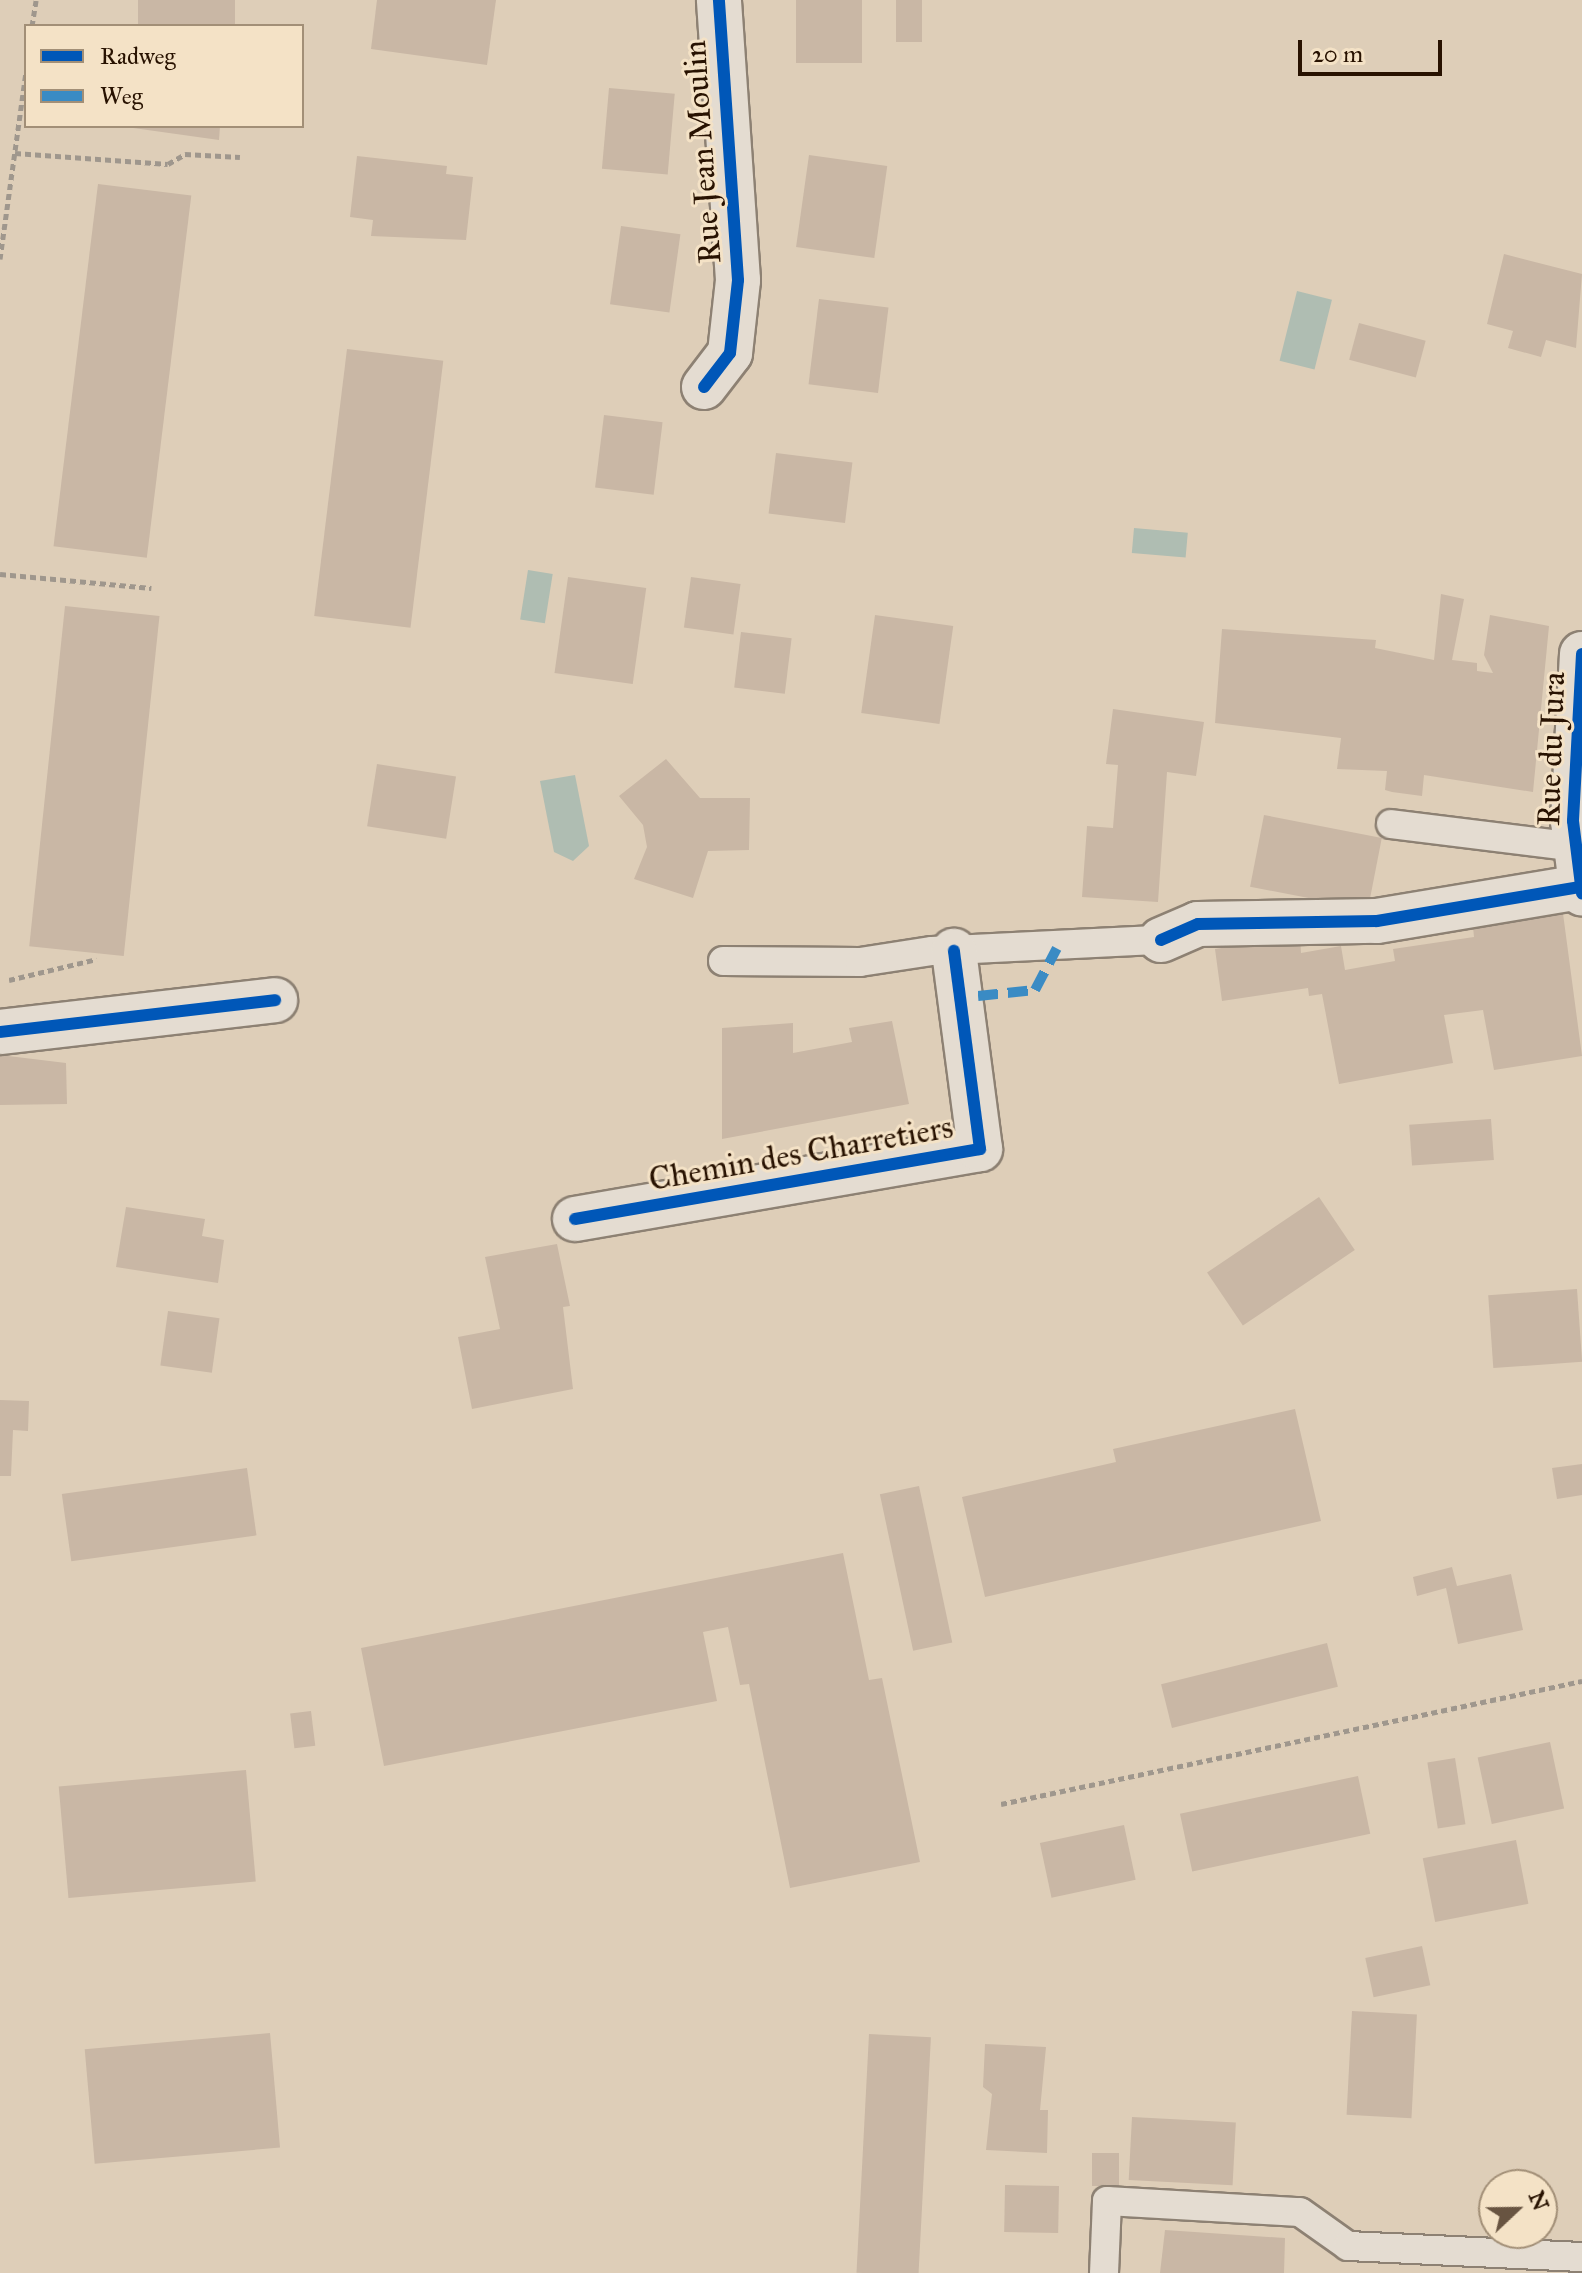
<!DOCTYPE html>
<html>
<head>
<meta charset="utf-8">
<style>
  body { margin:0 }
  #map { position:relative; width:1582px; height:2273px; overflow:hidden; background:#deceb8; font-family:"IM FELL Great Primer",serif }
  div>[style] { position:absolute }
  .water>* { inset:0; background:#afbdb2; transform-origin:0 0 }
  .building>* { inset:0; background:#c9b7a5; transform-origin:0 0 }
  .path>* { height:5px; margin-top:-2.5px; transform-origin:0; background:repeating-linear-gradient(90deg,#9f978d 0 6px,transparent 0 10px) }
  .roads { filter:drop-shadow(2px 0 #8d8173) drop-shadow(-2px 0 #8d8173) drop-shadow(0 2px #8d8173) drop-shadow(0 -2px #8d8173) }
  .lane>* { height:28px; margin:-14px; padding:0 14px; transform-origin:14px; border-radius:14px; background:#e4dcd1 }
  .street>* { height:44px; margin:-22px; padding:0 22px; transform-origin:22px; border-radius:22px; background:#e4dcd1 }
  .quiet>* { height:10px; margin-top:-5px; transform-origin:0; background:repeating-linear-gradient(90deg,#3a8bc4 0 20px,transparent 0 30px) }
  .cycleway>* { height:12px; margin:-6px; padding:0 6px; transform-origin:6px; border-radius:6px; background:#0057b8 }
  span { translate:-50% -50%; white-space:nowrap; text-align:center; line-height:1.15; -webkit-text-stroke:6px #f4e2c6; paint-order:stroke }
  .street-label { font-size:32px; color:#281201 }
  .legend { position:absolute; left:24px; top:24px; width:280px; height:104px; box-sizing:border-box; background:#f4e2c6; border:2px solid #a28f77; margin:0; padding:10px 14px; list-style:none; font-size:24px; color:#281201 }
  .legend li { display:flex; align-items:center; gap:16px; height:40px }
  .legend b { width:40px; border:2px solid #a28f77 }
  .north { position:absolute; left:1478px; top:2169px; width:80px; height:80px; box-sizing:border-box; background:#f4e2c6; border:2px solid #a28f77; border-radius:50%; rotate:68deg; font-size:22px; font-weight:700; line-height:32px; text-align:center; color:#281201 }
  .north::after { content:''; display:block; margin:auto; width:28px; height:36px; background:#685441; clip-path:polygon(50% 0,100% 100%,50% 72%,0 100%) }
  .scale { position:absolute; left:1298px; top:40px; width:144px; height:36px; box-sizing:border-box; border:4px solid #281201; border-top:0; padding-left:10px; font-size:24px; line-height:28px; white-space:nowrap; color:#281201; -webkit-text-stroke:6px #f4e2c6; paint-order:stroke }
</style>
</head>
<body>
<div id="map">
  <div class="water">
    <i style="left:1297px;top:291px;width:36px;height:72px;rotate:14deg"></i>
    <i style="left:1134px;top:528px;width:54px;height:25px;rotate:5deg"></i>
    <i style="left:528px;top:570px;width:25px;height:50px;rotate:9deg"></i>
    <i style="clip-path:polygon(575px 775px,589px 846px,573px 861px,554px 852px,540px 781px)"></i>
  </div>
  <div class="building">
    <i style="left:138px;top:0;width:97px;height:26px"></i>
    <i style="clip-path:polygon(377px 0,496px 0,487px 65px,371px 49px)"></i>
    <i style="left:796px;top:0;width:66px;height:63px"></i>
    <i style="left:896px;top:0;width:26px;height:42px"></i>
    <i style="left:609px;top:88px;width:66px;height:81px;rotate:5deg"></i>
    <i style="clip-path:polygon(119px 126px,220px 126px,219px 140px)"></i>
    <i style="left:809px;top:155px;width:79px;height:93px;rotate:8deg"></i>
    <i style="clip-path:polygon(357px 156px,447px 166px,446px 174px,473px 177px,466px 240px,371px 236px,373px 220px,350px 217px)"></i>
    <i style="left:98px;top:184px;width:94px;height:365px;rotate:7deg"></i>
    <i style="left:621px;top:226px;width:60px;height:79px;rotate:8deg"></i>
    <i style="clip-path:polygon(1504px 254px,1582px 274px,1576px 348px,1546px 340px,1541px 357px,1508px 348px,1513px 331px,1487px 324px)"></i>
    <i style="left:819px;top:299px;width:70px;height:86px;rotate:7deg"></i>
    <i style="left:1359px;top:323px;width:69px;height:38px;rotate:15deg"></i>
    <i style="left:347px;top:349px;width:97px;height:269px;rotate:7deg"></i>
    <i style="left:604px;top:415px;width:59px;height:73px;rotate:7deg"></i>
    <i style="left:776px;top:453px;width:77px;height:61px;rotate:7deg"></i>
    <i style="left:568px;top:577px;width:79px;height:97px;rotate:8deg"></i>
    <i style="left:691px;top:577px;width:50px;height:51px;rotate:8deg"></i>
    <i style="clip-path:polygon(1441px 594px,1464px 599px,1452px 660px,1477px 663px,1477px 671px,1493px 673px,1484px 655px,1490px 615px,1549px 626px,1533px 792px,1424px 775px,1422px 796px,1392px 792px,1385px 790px,1387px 771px,1337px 769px,1341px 738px,1215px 723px,1222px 629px,1376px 640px,1375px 648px,1434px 660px)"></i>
    <i style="left:65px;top:606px;width:95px;height:342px;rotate:6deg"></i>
    <i style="left:875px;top:615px;width:79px;height:99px;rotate:8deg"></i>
    <i style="left:741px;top:632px;width:51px;height:56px;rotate:7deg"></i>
    <i style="clip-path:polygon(1113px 709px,1204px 722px,1196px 776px,1167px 772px,1158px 902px,1082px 897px,1087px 826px,1113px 828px,1118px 765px,1106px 764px)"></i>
    <i style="clip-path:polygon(666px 759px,700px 798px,750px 798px,749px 850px,708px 851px,693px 898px,634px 879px,647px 847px,643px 825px,619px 796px)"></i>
    <i style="left:377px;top:764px;width:80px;height:63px;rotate:9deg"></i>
    <i style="left:1264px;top:815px;width:120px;height:73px;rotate:11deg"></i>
    <i style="clip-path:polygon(1562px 906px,1582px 1056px,1494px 1070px,1483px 1010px,1444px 1015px,1453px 1063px,1339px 1084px,1322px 994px,1309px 996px,1308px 988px,1222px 1001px,1215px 949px,1300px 936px,1301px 953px,1341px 946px,1345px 970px,1395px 961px,1393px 949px,1474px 937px,1473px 927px,1504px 922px,1504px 915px)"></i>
    <i style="clip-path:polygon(892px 1021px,909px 1104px,722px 1139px,722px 1028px,793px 1023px,793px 1053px,852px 1042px,849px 1028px)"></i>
    <i style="clip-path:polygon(0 1055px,66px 1063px,67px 1104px,0 1105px)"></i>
    <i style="left:1491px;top:1119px;width:41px;height:82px;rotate:86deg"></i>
    <i style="left:1319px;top:1197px;width:64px;height:135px;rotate:56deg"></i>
    <i style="clip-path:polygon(126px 1207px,205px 1219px,202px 1236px,224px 1240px,218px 1283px,116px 1267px)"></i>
    <i style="clip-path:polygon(557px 1244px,570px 1306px,563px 1307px,573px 1389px,472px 1409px,458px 1337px,500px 1329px,485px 1257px)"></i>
    <i style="left:1577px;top:1289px;width:73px;height:89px;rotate:86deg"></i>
    <i style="left:168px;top:1311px;width:52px;height:55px;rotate:8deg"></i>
    <i style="clip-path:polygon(0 1400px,29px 1401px,28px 1431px,13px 1430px,11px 1476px,0 1476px)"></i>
    <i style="clip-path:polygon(1295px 1409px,1321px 1521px,985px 1597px,962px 1497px,1116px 1462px,1113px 1449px)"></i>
    <i style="clip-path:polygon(1582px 1464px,1582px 1495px,1557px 1499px,1552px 1468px)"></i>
    <i style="left:247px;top:1468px;width:68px;height:187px;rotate:82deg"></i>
    <i style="left:919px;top:1486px;width:160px;height:40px;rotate:78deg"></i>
    <i style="clip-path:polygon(843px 1553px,869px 1680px,882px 1678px,920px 1862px,790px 1888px,749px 1684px,740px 1685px,728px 1627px,703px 1632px,717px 1701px,384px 1766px,361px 1648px)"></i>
    <i style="clip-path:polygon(1452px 1567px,1457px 1586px,1511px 1574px,1523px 1630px,1458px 1644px,1446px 1588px,1417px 1596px,1413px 1577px)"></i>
    <i style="left:1327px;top:1643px;width:45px;height:171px;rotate:76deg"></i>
    <i style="left:311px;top:1711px;width:35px;height:21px;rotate:83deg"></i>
    <i style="left:1550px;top:1742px;width:68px;height:74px;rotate:78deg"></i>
    <i style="left:1455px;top:1758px;width:67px;height:28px;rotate:81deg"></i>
    <i style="left:246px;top:1770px;width:112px;height:188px;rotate:85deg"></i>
    <i style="left:1358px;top:1776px;width:59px;height:182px;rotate:78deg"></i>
    <i style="left:1124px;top:1825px;width:56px;height:86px;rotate:78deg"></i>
    <i style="left:1516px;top:1840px;width:65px;height:95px;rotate:79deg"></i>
    <i style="left:1422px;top:1946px;width:40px;height:58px;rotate:78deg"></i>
    <i style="left:1352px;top:2011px;width:65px;height:104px;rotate:3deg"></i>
    <i style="left:270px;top:2033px;width:115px;height:186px;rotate:85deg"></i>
    <i style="left:869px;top:2034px;width:62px;height:239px;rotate:3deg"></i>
    <i style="clip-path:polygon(985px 2044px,1046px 2047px,1040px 2110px,1048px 2110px,1047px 2153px,986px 2150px,992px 2094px,983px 2087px)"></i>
    <i style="left:1132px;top:2117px;width:104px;height:63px;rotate:3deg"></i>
    <i style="left:1119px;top:2153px;width:33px;height:27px;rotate:90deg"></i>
    <i style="left:1005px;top:2185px;width:54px;height:47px;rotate:1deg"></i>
    <i style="clip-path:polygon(1165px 2230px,1285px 2238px,1284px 2273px,1160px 2273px)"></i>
  </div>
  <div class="path">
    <i style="left:32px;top:26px;width:26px;rotate:-81deg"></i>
    <i style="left:15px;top:153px;width:153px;rotate:4.1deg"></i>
    <i style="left:168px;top:164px;width:20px;rotate:-30deg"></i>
    <i style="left:185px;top:154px;width:55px;rotate:3.1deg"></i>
    <i style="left:0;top:259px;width:190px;rotate:-82.1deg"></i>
    <i style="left:0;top:574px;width:152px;rotate:5.3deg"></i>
    <i style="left:9px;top:980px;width:90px;rotate:-13.4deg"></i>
    <i style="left:1001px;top:1804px;width:594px;rotate:-11.95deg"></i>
  </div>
  <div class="roads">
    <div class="lane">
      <i style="left:1391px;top:824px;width:186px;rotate:7.1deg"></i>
      <i style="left:723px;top:961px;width:137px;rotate:0.4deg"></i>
      <i style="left:860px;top:962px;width:73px;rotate:-8.7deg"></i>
      <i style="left:932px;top:951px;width:229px;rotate:-2.8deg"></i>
      <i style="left:1104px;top:2273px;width:72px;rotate:-87.6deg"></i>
      <i style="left:1107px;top:2201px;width:193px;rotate:3.3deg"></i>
      <i style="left:1300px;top:2212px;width:59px;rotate:35.3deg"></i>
      <i style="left:1348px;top:2246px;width:234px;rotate:2.7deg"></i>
    </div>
    <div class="street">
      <i style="left:704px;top:387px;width:43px;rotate:-52.6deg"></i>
      <i style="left:730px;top:353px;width:73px;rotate:-83.7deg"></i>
      <i style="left:738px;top:280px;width:281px;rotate:-93.9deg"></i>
      <i style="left:1582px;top:654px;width:167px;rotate:93.1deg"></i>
      <i style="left:1573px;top:821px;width:73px;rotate:82.9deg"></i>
      <i style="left:1161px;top:940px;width:40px;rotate:-23.4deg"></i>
      <i style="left:1198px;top:924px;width:179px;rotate:-1deg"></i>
      <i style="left:1377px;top:921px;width:207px;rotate:-9.5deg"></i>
      <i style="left:0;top:1032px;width:277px;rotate:-6.6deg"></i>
      <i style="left:575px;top:1219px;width:411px;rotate:-9.8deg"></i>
      <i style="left:980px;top:1149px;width:200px;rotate:-97.5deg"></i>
    </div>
  </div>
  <div class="quiet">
    <i style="left:978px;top:996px;width:57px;rotate:-6deg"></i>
    <i style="left:1035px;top:990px;width:47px;rotate:-62.4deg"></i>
  </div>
  <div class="cycleway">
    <i style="left:704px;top:387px;width:43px;rotate:-52.6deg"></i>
    <i style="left:730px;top:353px;width:73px;rotate:-83.7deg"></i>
    <i style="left:738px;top:280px;width:281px;rotate:-93.9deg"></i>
    <i style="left:1582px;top:654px;width:167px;rotate:93.1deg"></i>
    <i style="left:1573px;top:821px;width:73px;rotate:82.9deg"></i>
    <i style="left:1161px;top:940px;width:40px;rotate:-23.4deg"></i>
    <i style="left:1198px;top:924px;width:179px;rotate:-1deg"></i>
    <i style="left:1377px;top:921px;width:207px;rotate:-9.5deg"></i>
    <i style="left:0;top:1032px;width:277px;rotate:-6.6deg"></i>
    <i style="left:575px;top:1219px;width:411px;rotate:-9.8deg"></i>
    <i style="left:980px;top:1149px;width:200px;rotate:-97.5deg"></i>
  </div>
  <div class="street-label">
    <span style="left:703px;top:152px;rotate:-94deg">Rue Jean Moulin</span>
    <span style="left:1552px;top:749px;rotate:-88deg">Rue du Jura</span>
    <span style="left:801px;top:1154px;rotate:-10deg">Chemin des Charretiers</span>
  </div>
  <ul class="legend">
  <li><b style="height:10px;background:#0057b8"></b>Radweg</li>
  <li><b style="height:10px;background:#3a8bc4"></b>Weg</li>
  </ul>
  <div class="north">N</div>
  <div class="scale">20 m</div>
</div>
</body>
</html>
